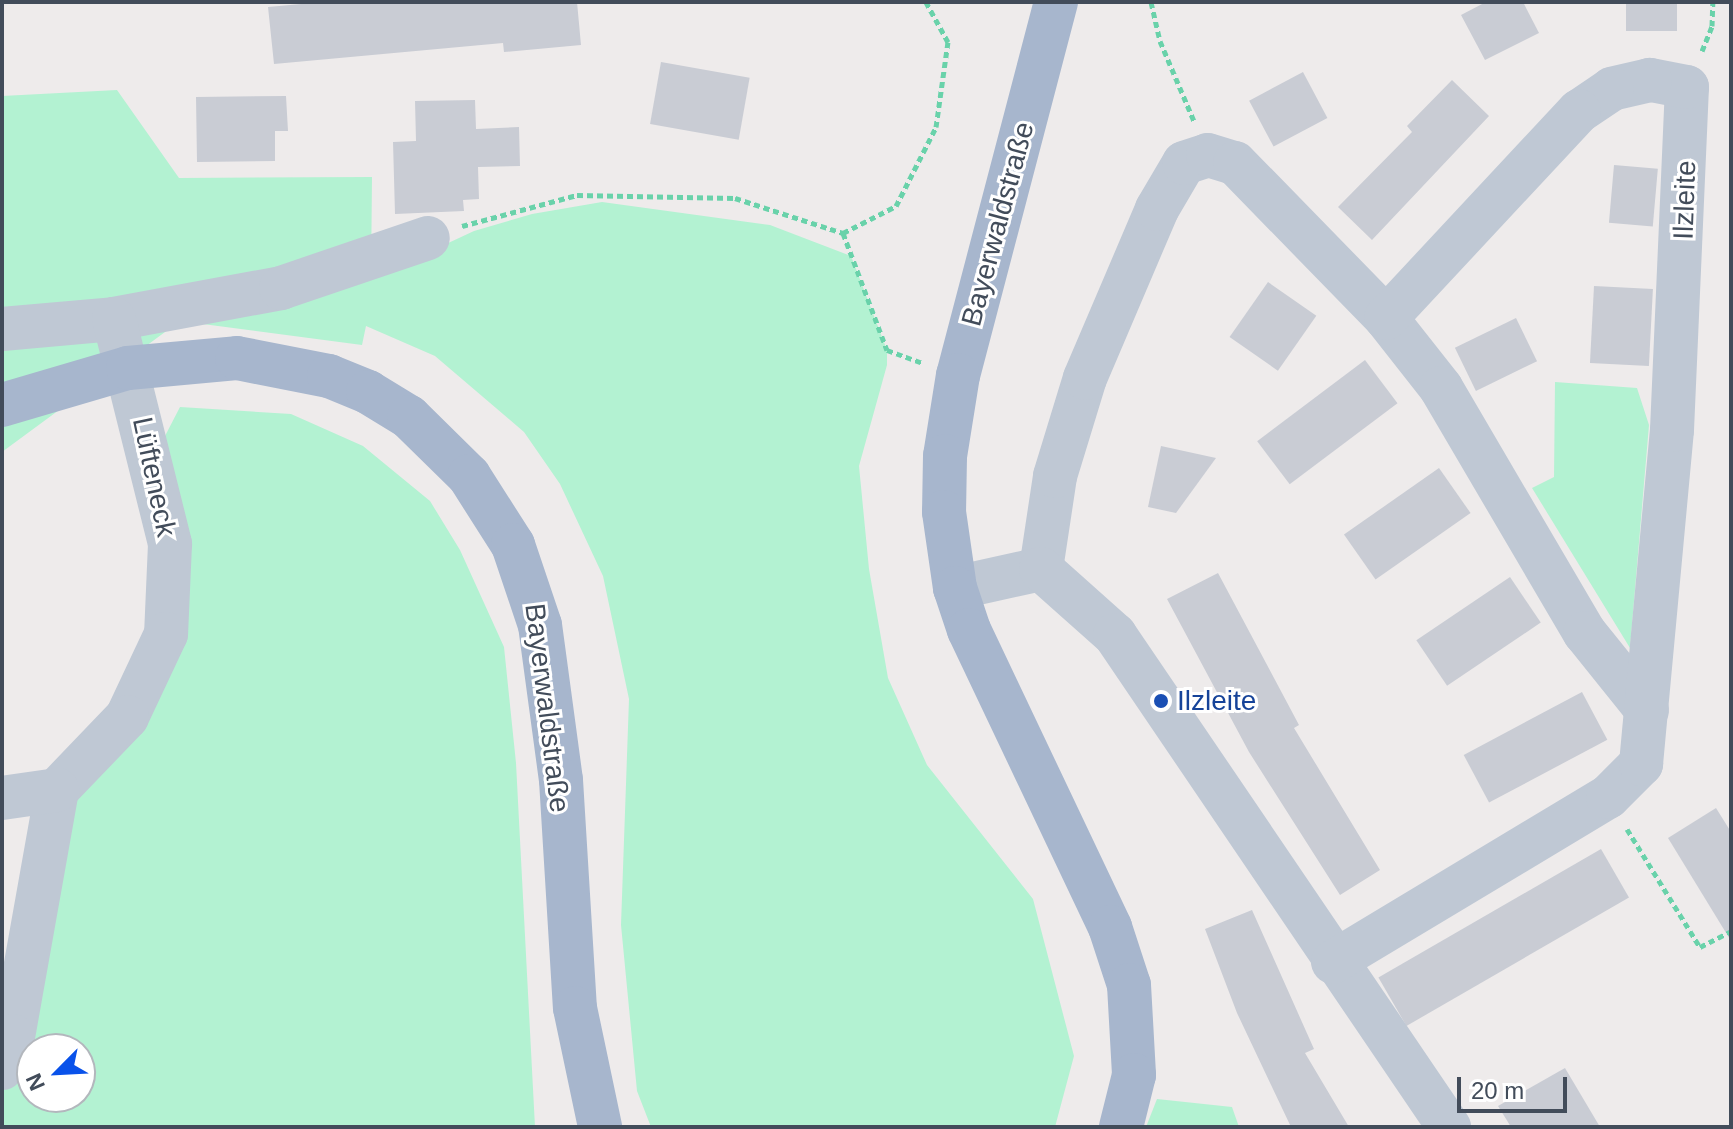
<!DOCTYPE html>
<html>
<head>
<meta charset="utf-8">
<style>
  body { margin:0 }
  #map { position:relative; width:1733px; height:1129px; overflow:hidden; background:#eeebeb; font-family:Helvetica,sans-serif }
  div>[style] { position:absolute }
  .green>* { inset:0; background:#b3f2d2 }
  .building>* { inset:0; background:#c9ccd4; transform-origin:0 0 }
  .path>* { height:5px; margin-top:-2.5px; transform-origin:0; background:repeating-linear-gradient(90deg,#69d2aa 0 6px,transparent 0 10px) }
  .minor>* { height:44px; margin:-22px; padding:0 22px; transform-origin:22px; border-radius:22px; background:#bfc8d4 }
  .major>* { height:44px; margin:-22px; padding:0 22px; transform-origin:22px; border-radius:22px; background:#a7b6cd }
  .dots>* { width:22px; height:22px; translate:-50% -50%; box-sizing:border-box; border:4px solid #fff; border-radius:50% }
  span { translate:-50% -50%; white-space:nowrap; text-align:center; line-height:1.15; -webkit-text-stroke:6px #fff; paint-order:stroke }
  .street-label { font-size:28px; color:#424c5a }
  .transit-label { font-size:28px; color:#164399 }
  .left { translate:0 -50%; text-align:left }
  .frame { position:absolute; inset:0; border:4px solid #424c5a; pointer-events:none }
  .north { position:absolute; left:16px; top:1033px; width:80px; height:80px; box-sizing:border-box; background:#fff; border:2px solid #b3b7bd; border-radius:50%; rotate:246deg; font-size:22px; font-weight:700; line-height:32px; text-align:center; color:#424c5a }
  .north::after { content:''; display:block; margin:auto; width:28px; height:36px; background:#0952ea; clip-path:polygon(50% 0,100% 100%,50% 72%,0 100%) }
  .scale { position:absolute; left:1457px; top:1077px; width:110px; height:36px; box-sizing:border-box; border:4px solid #424c5a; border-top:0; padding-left:10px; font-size:24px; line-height:28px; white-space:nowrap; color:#424c5a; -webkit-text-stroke:6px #fff; paint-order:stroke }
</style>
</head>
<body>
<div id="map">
  <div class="green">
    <i style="clip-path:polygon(117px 90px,179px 178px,372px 177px,371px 279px,474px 231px,532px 214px,602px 202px,770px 225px,851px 256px,887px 350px,887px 365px,859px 466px,869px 569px,888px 678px,927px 765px,1033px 899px,1074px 1056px,1055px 1127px,651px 1127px,637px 1091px,621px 925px,629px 699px,603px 576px,560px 484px,524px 432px,435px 356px,366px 326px,362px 345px,180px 321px,2px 452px,2px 96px)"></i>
    <i style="clip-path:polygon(1555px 382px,1637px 388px,1649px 425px,1630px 648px,1532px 488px,1554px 477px)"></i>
    <i style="clip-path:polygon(evenodd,180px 407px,291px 414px,363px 446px,430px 501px,460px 550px,504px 647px,516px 763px,535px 1127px,2px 1127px,2px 1068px,57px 790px,166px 634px,165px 436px,180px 407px,32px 1049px,80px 1049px,80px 1097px,32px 1097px,32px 1049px)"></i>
    <i style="clip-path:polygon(1157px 1099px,1232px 1107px,1239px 1127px,1146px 1127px)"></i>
  </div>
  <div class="building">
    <i style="clip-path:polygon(323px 2px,577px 2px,581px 45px,504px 52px,503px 43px,274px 64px,268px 7px)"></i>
    <i style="clip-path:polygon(1486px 2px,1523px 2px,1539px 33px,1485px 60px,1461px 15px)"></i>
    <i style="left:1626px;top:2px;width:51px;height:29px"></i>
    <i style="left:661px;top:62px;width:90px;height:63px;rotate:10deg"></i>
    <i style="left:1303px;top:72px;width:52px;height:61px;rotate:62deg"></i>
    <i style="clip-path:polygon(1452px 80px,1489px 116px,1372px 240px,1338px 207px,1412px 132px,1407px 126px)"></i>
    <i style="clip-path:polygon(286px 96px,288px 131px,275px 131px,275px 161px,197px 162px,196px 97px)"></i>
    <i style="clip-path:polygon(475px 100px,476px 129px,519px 127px,520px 166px,478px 167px,479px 199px,463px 200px,464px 211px,395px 214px,393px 142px,416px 141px,415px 101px)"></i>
    <i style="left:1614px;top:165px;width:44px;height:58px;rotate:5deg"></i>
    <i style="left:1268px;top:282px;width:59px;height:67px;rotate:35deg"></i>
    <i style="left:1594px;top:286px;width:59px;height:77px;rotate:3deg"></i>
    <i style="left:1516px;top:318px;width:48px;height:68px;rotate:64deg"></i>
    <i style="left:1365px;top:360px;width:54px;height:135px;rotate:53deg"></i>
    <i style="clip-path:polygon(1161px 446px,1216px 458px,1176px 513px,1148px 507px)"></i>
    <i style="left:1439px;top:468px;width:55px;height:116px;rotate:55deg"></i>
    <i style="clip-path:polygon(1218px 573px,1299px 725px,1294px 728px,1380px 870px,1340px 895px,1249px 752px,1167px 599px)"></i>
    <i style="left:1510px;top:577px;width:55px;height:113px;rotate:56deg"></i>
    <i style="left:1582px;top:692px;width:54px;height:134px;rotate:62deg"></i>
    <i style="clip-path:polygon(1716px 808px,1731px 832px,1731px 941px,1668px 838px)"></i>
    <i style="left:1601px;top:849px;width:56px;height:257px;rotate:60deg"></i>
    <i style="clip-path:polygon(1252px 910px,1314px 1049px,1305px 1053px,1349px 1127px,1291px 1127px,1237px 1013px,1205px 929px)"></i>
    <i style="clip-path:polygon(1565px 1068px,1600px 1127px,1511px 1127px,1498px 1106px)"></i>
  </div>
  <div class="path">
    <i style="left:1151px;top:2px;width:40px;rotate:77deg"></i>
    <i style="left:1160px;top:41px;width:87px;rotate:67deg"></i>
    <i style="left:1702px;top:51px;width:27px;rotate:-68deg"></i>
    <i style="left:1712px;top:26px;width:24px;rotate:-88deg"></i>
    <i style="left:462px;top:226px;width:119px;rotate:-15.1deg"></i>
    <i style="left:577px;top:195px;width:158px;rotate:1.1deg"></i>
    <i style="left:735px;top:198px;width:114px;rotate:18deg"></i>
    <i style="left:843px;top:233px;width:59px;rotate:-27deg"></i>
    <i style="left:896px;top:206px;width:89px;rotate:-63.1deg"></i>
    <i style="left:936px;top:127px;width:86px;rotate:-82deg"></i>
    <i style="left:948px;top:42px;width:46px;rotate:-118.8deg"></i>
    <i style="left:843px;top:233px;width:125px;rotate:69.4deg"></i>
    <i style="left:887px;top:350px;width:38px;rotate:20deg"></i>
    <i style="left:1627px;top:829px;width:139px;rotate:58.3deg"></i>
    <i style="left:1700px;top:947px;width:35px;rotate:-27deg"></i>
  </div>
  <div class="minor">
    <i style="left:114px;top:319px;width:170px;rotate:-10.5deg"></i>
    <i style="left:281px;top:288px;width:155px;rotate:-18.8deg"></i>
    <i style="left:2px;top:329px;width:112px;rotate:-5.1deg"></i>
    <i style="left:114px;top:319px;width:232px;rotate:76deg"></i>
    <i style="left:170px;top:544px;width:90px;rotate:92.5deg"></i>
    <i style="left:166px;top:634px;width:92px;rotate:115.2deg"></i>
    <i style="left:127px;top:717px;width:101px;rotate:133.8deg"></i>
    <i style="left:57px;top:790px;width:250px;rotate:100.1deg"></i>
    <i style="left:13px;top:1036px;width:34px;rotate:109deg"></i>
    <i style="left:1041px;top:569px;width:94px;rotate:-81.4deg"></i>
    <i style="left:1055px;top:476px;width:102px;rotate:-73deg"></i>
    <i style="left:1085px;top:378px;width:184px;rotate:-66.9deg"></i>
    <i style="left:1157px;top:209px;width:53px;rotate:-59.6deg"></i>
    <i style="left:1184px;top:163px;width:25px;rotate:-18deg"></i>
    <i style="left:1208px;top:155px;width:28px;rotate:17deg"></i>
    <i style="left:1235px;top:163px;width:216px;rotate:45.7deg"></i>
    <i style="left:1386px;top:318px;width:89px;rotate:51.8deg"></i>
    <i style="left:1441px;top:388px;width:284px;rotate:59.6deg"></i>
    <i style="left:1585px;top:633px;width:99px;rotate:51.2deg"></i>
    <i style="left:955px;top:588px;width:88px;rotate:-12.5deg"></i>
    <i style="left:1041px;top:569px;width:99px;rotate:41.7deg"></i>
    <i style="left:1115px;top:635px;width:595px;rotate:55.83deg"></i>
    <i style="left:2px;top:798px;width:56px;rotate:-8.3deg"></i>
    <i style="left:1333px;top:962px;width:321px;rotate:-31deg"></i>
    <i style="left:1608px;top:797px;width:47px;rotate:-45deg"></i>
    <i style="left:1641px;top:764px;width:335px;rotate:-84.7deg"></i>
    <i style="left:1672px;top:430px;width:343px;rotate:-87.5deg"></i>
    <i style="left:1687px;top:87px;width:38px;rotate:-169deg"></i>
    <i style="left:1650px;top:80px;width:39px;rotate:167deg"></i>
    <i style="left:1612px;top:89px;width:40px;rotate:146deg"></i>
    <i style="left:1579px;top:111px;width:283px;rotate:133deg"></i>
  </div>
  <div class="major">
    <i style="left:1056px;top:2px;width:386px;rotate:104.7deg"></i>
    <i style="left:958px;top:375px;width:82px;rotate:99.1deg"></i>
    <i style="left:945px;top:456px;width:56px;rotate:91deg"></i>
    <i style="left:944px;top:512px;width:77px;rotate:81.8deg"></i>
    <i style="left:955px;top:588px;width:44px;rotate:71.6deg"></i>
    <i style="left:969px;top:630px;width:329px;rotate:64.6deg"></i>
    <i style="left:1110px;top:927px;width:61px;rotate:71.9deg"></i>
    <i style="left:1129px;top:985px;width:90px;rotate:86.8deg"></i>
    <i style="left:1134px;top:1075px;width:54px;rotate:104deg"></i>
    <i style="left:2px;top:405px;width:131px;rotate:-16.4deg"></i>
    <i style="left:128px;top:368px;width:109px;rotate:-5.2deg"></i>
    <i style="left:237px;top:358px;width:94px;rotate:11.1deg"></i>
    <i style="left:329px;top:376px;width:42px;rotate:22.3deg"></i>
    <i style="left:368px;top:392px;width:48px;rotate:31.4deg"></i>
    <i style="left:409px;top:417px;width:84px;rotate:44.5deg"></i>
    <i style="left:469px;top:476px;width:82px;rotate:57.5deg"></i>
    <i style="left:513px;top:545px;width:84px;rotate:71.4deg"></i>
    <i style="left:540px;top:625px;width:156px;rotate:82.3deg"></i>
    <i style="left:561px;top:780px;width:228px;rotate:86.5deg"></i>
    <i style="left:575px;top:1008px;width:122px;rotate:78.1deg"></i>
  </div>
  <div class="dots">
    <i style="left:1161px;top:701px;background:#1a4fb4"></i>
  </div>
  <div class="street-label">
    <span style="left:1685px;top:200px;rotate:-88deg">Ilzleite</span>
    <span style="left:998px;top:224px;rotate:-75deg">Bayerwaldstraße</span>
    <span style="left:154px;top:477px;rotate:78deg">Lüfteneck</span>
    <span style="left:547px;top:708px;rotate:83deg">Bayerwaldstraße</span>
  </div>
  <div class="transit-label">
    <span class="left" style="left:1177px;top:701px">Ilzleite</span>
  </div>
  <div class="frame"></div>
  <div class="north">N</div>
  <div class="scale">20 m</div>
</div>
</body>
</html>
